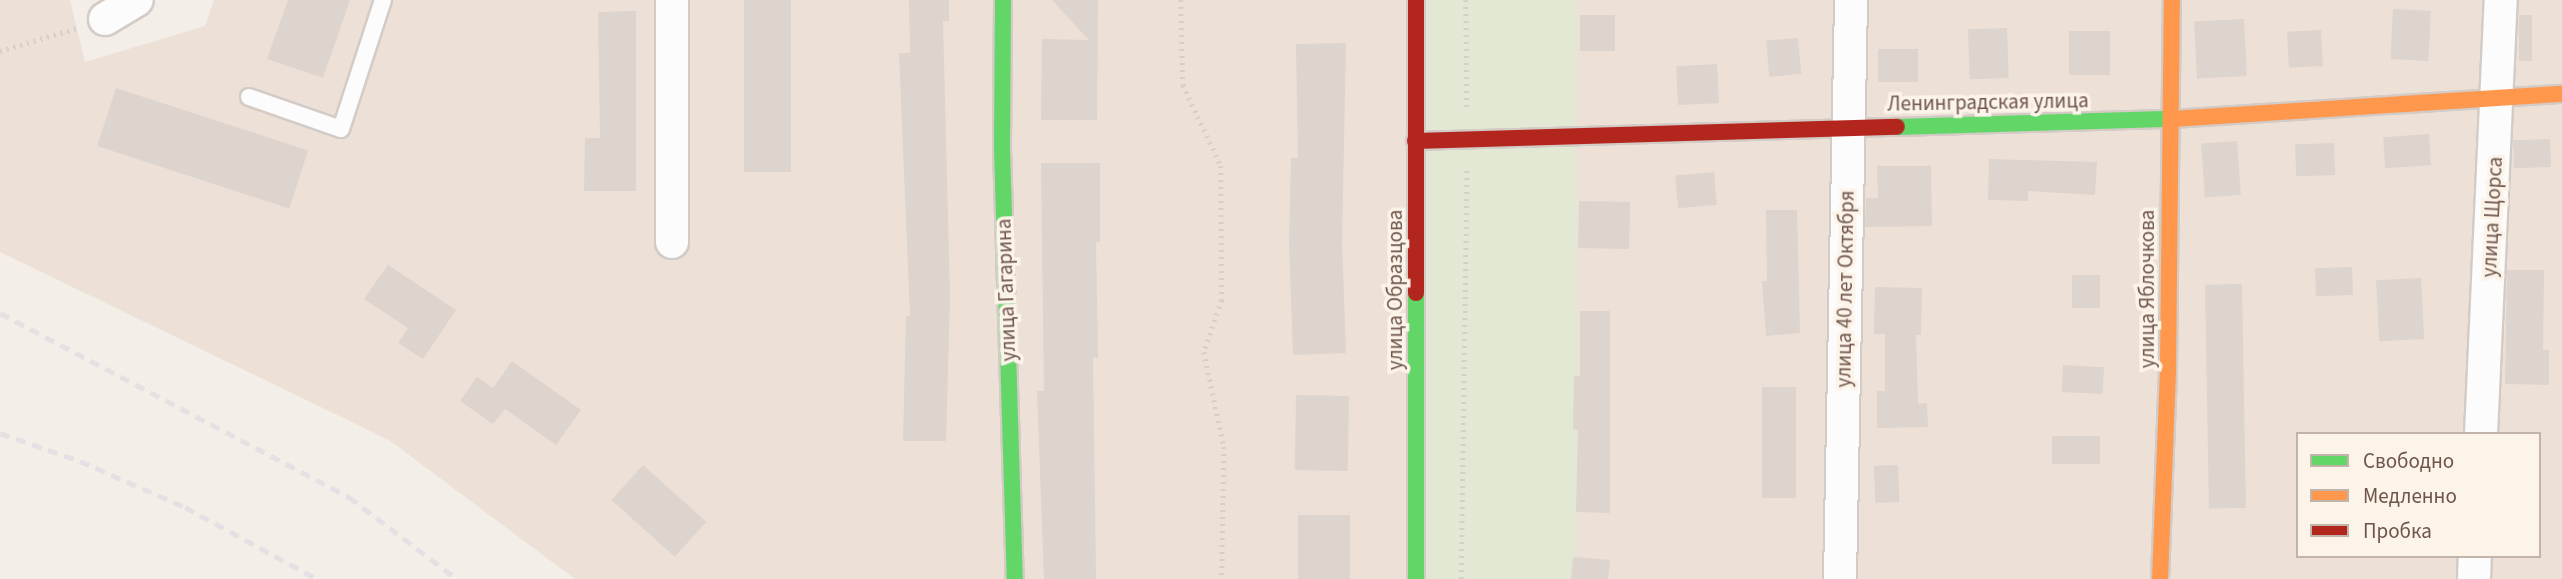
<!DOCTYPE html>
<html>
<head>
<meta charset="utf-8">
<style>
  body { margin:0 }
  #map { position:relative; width:2562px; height:579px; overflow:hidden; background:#f4eee8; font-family:"Source Sans 3",sans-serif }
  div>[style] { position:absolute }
  .residential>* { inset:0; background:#ede0d6 }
  .green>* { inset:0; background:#e2e8d4; transform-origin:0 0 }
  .building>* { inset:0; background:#ddd4ce; transform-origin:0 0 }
  .path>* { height:4.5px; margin-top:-2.25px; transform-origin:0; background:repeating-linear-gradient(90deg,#d5ceca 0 2px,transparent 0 7px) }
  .roads { filter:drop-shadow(2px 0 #d3cbc6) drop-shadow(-2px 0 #d3cbc6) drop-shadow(0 2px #d3cbc6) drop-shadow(0 -2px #d3cbc6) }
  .lane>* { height:16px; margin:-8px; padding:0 8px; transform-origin:8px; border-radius:8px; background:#fdfcfc }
  .street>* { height:32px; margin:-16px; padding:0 16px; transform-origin:16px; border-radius:16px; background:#fdfcfc }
  .fast>* { height:16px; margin:-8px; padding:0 8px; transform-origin:8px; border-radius:8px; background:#63d668 }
  .slow>* { height:16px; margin:-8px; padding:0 8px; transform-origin:8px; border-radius:8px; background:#ff974d }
  .jam>* { height:16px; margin:-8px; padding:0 8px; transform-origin:8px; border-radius:8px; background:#b3261e }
  .rail>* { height:5px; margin-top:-2.5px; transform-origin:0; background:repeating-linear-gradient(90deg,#e3e1e3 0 10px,transparent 0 17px) }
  span { translate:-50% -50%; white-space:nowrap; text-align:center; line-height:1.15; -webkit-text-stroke:7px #fcf3e9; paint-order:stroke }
  .street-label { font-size:21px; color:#6e554c }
  .legend { position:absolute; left:2296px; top:432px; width:245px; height:126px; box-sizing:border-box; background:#fcf3e9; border:2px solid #c3b4aa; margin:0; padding:9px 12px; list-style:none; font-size:21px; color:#6e554c }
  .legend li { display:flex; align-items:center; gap:14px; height:35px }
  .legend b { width:35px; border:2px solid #c3b4aa }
</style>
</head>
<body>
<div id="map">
  <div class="residential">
    <i style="clip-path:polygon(evenodd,0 0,70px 0,85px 62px,205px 26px,214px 0,2562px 0,2562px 579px,575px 579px,389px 440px,0 252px,0 0,2298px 434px,2539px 434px,2539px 556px,2298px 556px,2298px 434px)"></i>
  </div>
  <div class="green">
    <i style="left:1416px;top:0;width:161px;height:579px"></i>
  </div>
  <div class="building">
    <i style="clip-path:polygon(288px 0,350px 0,323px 78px,267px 59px)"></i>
    <i style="left:744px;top:0;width:47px;height:172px"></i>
    <i style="clip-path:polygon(909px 0,949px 0,949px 21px,943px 21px,950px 297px,946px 441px,903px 441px,906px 316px,910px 316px,899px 53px,910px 53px)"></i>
    <i style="clip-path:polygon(1052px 0,1098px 0,1097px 120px,1041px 120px,1042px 39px,1089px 40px)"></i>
    <i style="left:2393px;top:9px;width:38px;height:50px;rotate:3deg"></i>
    <i style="clip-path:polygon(636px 11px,636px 191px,584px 191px,585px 138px,600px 138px,598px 12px)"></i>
    <i style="left:1580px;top:15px;width:35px;height:36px"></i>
    <i style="left:2519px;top:15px;width:13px;height:46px"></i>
    <i style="left:2244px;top:19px;width:57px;height:50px;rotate:87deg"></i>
    <i style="left:2007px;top:28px;width:50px;height:39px;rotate:88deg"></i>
    <i style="left:2321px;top:30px;width:36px;height:34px;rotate:87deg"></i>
    <i style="left:2069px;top:31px;width:41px;height:44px"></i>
    <i style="left:1798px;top:38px;width:36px;height:32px;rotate:85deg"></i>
    <i style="clip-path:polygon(1346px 43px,1342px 242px,1346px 353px,1293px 355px,1289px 242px,1291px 158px,1298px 158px,1296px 44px)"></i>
    <i style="left:1878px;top:49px;width:40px;height:33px"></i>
    <i style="left:1717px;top:64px;width:39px;height:41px;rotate:87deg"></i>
    <i style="left:116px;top:88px;width:202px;height:61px;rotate:18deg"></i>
    <i style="left:2429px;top:134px;width:31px;height:46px;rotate:86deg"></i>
    <i style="left:2550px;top:139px;width:28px;height:37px;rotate:88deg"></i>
    <i style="left:2237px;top:141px;width:54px;height:36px;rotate:86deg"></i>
    <i style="left:2334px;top:143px;width:32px;height:39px;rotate:88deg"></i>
    <i style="clip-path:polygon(1989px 159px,2097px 162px,2095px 195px,2028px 191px,2028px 201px,1988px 200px)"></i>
    <i style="clip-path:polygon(1041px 163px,1100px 163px,1100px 242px,1096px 242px,1098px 358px,1093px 358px,1096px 579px,1044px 579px,1037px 391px,1044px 391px)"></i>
    <i style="clip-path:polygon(1877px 166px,1931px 166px,1932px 226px,1865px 227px,1866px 198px,1878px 198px)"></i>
    <i style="left:1714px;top:172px;width:33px;height:39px;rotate:85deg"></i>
    <i style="left:1579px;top:201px;width:51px;height:47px;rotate:1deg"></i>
    <i style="clip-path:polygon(1766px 210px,1797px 210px,1800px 333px,1766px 336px,1762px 281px,1767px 281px)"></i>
    <i style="clip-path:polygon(388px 265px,456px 310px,423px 359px,398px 343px,408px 328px,364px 299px)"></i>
    <i style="left:2352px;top:267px;width:28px;height:37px;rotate:88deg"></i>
    <i style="clip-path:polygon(2507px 270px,2544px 270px,2543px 350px,2549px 350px,2549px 385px,2505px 384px)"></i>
    <i style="left:2100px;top:275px;width:33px;height:28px;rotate:90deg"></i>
    <i style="left:2421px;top:278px;width:61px;height:45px;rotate:87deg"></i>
    <i style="left:2242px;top:284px;width:224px;height:37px;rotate:89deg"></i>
    <i style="clip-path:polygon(1875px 287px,1922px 288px,1921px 335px,1916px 335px,1918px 404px,1927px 403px,1928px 427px,1877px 428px,1877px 391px,1885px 391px,1885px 334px,1874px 334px)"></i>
    <i style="clip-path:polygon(1580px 311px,1610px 311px,1610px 513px,1576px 512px,1578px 430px,1573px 429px,1574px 376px,1580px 376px)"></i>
    <i style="clip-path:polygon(512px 361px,581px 410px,556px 445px,505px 409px,493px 424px,460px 401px,477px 377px,493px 388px)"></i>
    <i style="left:2063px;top:365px;width:41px;height:27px;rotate:3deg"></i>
    <i style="left:1796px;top:387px;width:111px;height:34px;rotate:90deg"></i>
    <i style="left:1296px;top:395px;width:53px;height:75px;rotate:1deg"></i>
    <i style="left:2052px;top:436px;width:48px;height:28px"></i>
    <i style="left:643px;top:465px;width:85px;height:47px;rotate:42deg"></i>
    <i style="left:1898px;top:465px;width:37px;height:24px;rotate:88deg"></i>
    <i style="left:1298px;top:515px;width:52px;height:64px"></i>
    <i style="clip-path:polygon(1573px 557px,1610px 560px,1608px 579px,1571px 579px)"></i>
  </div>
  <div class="path">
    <i style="left:1181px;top:0;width:85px;rotate:88.7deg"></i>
    <i style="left:1183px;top:85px;width:89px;rotate:64.9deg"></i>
    <i style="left:1221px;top:166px;width:134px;rotate:89.6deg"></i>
    <i style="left:1222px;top:300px;width:55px;rotate:109.1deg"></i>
    <i style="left:1204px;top:352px;width:97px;rotate:78.1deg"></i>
    <i style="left:1224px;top:447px;width:132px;rotate:90.9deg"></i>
    <i style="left:1466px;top:0;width:108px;rotate:89.5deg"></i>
    <i style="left:0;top:51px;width:84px;rotate:-16.7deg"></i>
    <i style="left:1461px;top:579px;width:410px;rotate:-89.2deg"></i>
  </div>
  <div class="roads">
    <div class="lane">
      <i style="left:249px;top:97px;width:97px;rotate:19.2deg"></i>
      <i style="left:341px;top:129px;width:136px;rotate:-72deg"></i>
    </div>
    <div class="street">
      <i style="left:672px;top:0;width:242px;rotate:90deg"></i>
      <i style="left:105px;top:19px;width:37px;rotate:-31deg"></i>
      <i style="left:2481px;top:434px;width:434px;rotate:-87.4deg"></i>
      <i style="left:1840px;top:579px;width:579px;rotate:-88.91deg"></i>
      <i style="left:2474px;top:579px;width:23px;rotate:-88deg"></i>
    </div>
    <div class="fast">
      <i style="left:1003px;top:0;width:149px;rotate:90.4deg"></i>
      <i style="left:1002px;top:149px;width:430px;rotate:88.3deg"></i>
      <i style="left:1897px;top:127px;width:275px;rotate:-1.7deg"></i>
      <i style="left:1416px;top:293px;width:286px;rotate:90deg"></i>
    </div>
    <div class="slow">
      <i style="left:2172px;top:119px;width:391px;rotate:-3.7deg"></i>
      <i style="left:2160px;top:579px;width:211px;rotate:-87.8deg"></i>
      <i style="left:2168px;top:368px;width:368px;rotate:-89.4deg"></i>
    </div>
    <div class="jam">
      <i style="left:1416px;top:0;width:293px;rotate:90deg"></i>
      <i style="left:1415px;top:141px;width:482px;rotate:-1.7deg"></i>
    </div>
  </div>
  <div class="rail">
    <i style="left:0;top:313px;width:395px;rotate:27.8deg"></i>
    <i style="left:349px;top:497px;width:136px;rotate:37.2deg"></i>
    <i style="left:0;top:433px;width:85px;rotate:19.3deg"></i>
    <i style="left:80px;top:461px;width:115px;rotate:23.7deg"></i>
    <i style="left:185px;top:507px;width:150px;rotate:28.6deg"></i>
  </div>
  <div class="street-label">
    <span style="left:1988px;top:102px;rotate:-1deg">Ленинградская улица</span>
    <span style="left:2492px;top:217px;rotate:-87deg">улица Щорса</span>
    <span style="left:1845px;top:289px;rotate:-89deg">улица 40 лет Октября</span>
    <span style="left:2147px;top:289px;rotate:-90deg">улица Яблочкова</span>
    <span style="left:1006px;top:290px;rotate:-92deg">улица Гагарина</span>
    <span style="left:1395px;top:290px;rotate:-90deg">улица Образцова</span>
  </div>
  <ul class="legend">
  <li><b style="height:9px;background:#63d668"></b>Свободно</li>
  <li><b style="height:9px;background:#ff974d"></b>Медленно</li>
  <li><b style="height:9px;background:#b3261e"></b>Пробка</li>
  </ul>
</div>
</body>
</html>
